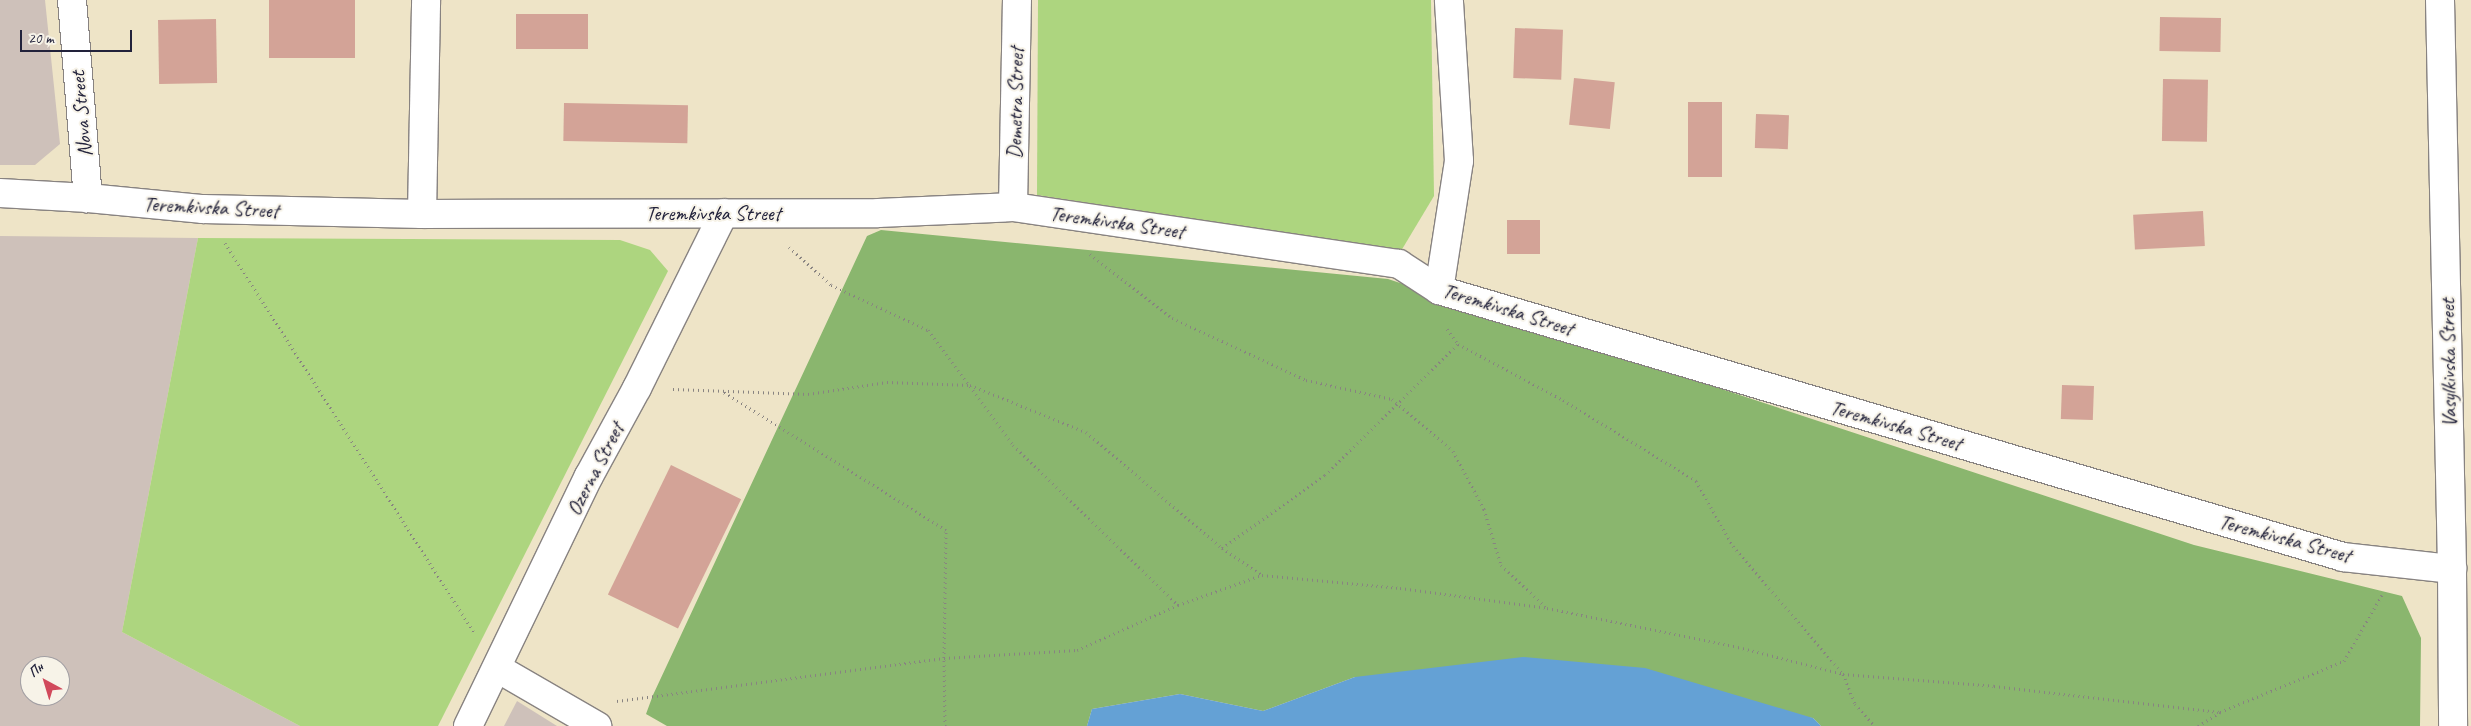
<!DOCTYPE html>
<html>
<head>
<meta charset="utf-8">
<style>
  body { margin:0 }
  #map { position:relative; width:2471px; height:726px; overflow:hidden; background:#eee4c7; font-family:Caveat,sans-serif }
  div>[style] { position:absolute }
  .industrial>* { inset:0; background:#cec1ba }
  .green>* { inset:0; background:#add57f }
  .forest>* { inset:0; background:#8ab66e }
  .water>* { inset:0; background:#64a1d5 }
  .building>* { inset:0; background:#d3a397; transform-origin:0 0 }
  .path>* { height:3px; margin-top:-1.5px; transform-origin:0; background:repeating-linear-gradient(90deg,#888381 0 1px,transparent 0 5px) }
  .roads { filter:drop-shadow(1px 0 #888381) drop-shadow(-1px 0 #888381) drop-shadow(0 1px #888381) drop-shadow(0 -1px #888381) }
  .street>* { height:28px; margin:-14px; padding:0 14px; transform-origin:14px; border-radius:14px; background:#fff }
  .secondary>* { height:28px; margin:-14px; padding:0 14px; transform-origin:14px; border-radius:14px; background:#fff }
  span { translate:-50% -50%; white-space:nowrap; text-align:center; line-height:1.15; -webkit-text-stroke:4px #f7f3e8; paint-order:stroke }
  .street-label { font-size:21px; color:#22223b }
  .north { position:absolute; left:20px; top:656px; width:50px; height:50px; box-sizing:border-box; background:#f7f3e8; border:1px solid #a29fa3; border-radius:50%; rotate:321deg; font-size:14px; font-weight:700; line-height:20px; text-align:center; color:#22223b }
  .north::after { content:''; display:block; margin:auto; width:18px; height:22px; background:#d1495b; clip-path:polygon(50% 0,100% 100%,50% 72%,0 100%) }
  .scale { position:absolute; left:20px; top:30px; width:112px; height:22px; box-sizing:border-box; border:2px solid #22223b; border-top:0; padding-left:6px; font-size:15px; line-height:18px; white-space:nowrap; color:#22223b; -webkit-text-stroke:4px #f7f3e8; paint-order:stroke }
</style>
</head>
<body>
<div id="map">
  <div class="industrial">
    <i style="clip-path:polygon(0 0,45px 0,60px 144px,35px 165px,0 165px)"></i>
    <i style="clip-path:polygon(evenodd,0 236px,198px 238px,122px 632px,300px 726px,0 726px,0 236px,30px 666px,60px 666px,60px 696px,30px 696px,30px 666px)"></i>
    <i style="clip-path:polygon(517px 701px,557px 726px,504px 726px)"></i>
  </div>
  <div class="green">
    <i style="clip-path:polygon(1038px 0,1431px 0,1434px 196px,1401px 251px,1037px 195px)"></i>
    <i style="clip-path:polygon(198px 238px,620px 240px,650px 250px,668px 271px,438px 726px,300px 726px,122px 632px)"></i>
  </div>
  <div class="forest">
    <i style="clip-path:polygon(881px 230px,1388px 279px,2194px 545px,2402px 596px,2421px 638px,2420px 726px,1821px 726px,1813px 718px,1355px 677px,1263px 711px,1180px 694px,1092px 709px,1087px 726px,667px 726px,646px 714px,653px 695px,867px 236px)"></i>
  </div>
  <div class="water">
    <i style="clip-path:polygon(1523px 657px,1645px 668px,1813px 718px,1821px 726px,1087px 726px,1092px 709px,1180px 694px,1263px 711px,1355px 677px)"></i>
  </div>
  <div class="building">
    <i style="left:269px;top:0;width:86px;height:58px"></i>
    <i style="left:588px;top:14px;width:35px;height:72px;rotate:90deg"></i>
    <i style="left:2160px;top:17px;width:61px;height:34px;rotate:1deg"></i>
    <i style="left:216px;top:19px;width:64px;height:58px;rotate:89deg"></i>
    <i style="left:1515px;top:28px;width:48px;height:50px;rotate:2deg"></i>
    <i style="left:1574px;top:78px;width:41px;height:47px;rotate:6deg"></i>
    <i style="left:2163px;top:79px;width:45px;height:62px;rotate:1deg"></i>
    <i style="left:1688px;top:102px;width:34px;height:75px"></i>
    <i style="left:564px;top:103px;width:124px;height:38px;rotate:1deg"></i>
    <i style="left:1756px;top:114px;width:33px;height:34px;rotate:2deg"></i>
    <i style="left:2203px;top:211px;width:35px;height:70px;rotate:87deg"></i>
    <i style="left:1507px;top:220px;width:33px;height:34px"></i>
    <i style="left:2062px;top:385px;width:32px;height:34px;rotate:2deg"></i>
    <i style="left:671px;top:465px;width:78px;height:144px;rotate:26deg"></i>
  </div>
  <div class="path">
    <i style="left:225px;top:243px;width:464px;rotate:57.4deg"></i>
    <i style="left:789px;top:247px;width:57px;rotate:42.1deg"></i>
    <i style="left:831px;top:285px;width:107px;rotate:24.9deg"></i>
    <i style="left:928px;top:330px;width:143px;rotate:53.5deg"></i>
    <i style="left:1013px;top:445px;width:230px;rotate:44.1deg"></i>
    <i style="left:1090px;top:254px;width:104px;rotate:38deg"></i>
    <i style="left:1172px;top:318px;width:148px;rotate:24.8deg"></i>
    <i style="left:1306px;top:380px;width:88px;rotate:12.5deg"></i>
    <i style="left:1392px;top:399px;width:80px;rotate:40.4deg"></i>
    <i style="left:1453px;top:451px;width:66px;rotate:61.9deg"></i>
    <i style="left:1484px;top:509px;width:59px;rotate:73.1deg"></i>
    <i style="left:1501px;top:565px;width:63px;rotate:43.1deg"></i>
    <i style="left:1447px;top:329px;width:19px;rotate:54deg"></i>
    <i style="left:1458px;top:344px;width:119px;rotate:28.1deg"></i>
    <i style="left:1563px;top:400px;width:156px;rotate:31.3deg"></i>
    <i style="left:1696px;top:481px;width:75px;rotate:60.4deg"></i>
    <i style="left:1733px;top:546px;width:169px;rotate:49.3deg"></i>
    <i style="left:1843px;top:674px;width:151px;rotate:4.5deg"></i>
    <i style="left:1994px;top:686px;width:227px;rotate:6.6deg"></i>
    <i style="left:673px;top:389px;width:135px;rotate:2.1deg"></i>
    <i style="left:808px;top:394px;width:80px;rotate:-8.6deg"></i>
    <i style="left:887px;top:382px;width:83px;rotate:2.1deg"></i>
    <i style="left:970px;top:385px;width:125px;rotate:22.1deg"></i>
    <i style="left:1086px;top:432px;width:179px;rotate:40.5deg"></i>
    <i style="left:1222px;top:548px;width:48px;rotate:34deg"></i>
    <i style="left:1222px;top:548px;width:126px;rotate:-35.3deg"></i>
    <i style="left:1325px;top:475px;width:187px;rotate:-44.6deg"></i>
    <i style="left:617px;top:701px;width:330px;rotate:-7.5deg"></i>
    <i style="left:944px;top:658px;width:128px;rotate:-89.1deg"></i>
    <i style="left:946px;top:530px;width:264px;rotate:-148.2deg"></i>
    <i style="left:945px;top:726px;width:68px;rotate:-90.8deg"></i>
    <i style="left:944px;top:658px;width:133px;rotate:-3.4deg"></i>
    <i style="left:1077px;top:650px;width:111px;rotate:-24deg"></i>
    <i style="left:1178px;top:605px;width:89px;rotate:-19.7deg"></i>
    <i style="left:1262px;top:575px;width:139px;rotate:5.4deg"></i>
    <i style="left:1400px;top:588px;width:148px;rotate:7.7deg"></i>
    <i style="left:1547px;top:608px;width:195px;rotate:11.5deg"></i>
    <i style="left:1738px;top:647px;width:108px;rotate:14.4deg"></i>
    <i style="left:1843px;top:674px;width:32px;rotate:68deg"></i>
    <i style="left:1855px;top:704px;width:30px;rotate:48deg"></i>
    <i style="left:2198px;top:726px;width:26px;rotate:-32deg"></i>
    <i style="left:2220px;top:712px;width:134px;rotate:-22.4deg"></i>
    <i style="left:2344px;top:661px;width:76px;rotate:-60.1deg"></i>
  </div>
  <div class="roads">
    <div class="street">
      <i style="left:72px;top:0;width:199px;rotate:85.4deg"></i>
      <i style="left:0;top:193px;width:88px;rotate:3.3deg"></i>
      <i style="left:88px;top:198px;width:116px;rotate:5.5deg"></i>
      <i style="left:203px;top:209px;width:219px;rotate:1.3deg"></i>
      <i style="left:422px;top:214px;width:456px;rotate:-0.1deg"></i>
      <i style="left:878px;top:213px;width:135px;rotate:-2.5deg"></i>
      <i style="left:1013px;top:207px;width:390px;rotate:8.4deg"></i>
      <i style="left:1399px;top:264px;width:48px;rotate:33deg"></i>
      <i style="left:1439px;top:290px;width:943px;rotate:16.45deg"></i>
      <i style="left:2343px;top:557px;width:110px;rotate:6.3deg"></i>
      <i style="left:1013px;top:207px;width:207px;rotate:-88.9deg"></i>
      <i style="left:422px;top:214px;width:214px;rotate:-88.9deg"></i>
      <i style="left:1439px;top:290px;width:131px;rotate:-81.2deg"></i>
      <i style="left:1459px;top:161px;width:161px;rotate:-93.6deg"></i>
      <i style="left:497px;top:668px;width:116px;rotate:30.1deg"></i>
      <i style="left:468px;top:726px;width:278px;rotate:-64.2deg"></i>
      <i style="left:589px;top:476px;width:100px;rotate:-61.4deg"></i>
      <i style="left:637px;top:388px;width:195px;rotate:-63.6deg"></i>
    </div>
    <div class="secondary">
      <i style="left:2440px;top:0;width:569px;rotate:88.79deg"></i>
      <i style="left:2452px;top:569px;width:157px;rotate:89.6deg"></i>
    </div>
  </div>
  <div class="street-label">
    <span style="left:1015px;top:103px;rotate:-89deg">Demetra Street</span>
    <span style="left:81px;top:114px;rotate:-95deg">Nova Street</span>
    <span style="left:211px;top:207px;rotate:3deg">Teremkivska Street</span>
    <span style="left:713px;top:213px">Teremkivska Street</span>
    <span style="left:1117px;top:222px;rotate:8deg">Teremkivska Street</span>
    <span style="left:1508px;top:309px;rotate:17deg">Teremkivska Street</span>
    <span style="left:2448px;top:363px;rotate:-91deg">Vasylkivska Street</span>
    <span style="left:1896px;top:425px;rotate:16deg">Teremkivska Street</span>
    <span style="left:595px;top:469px;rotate:-63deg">Ozerna Street</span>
    <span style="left:2285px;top:538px;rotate:15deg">Teremkivska Street</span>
  </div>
  <div class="north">Пн</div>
  <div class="scale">20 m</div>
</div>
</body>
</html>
